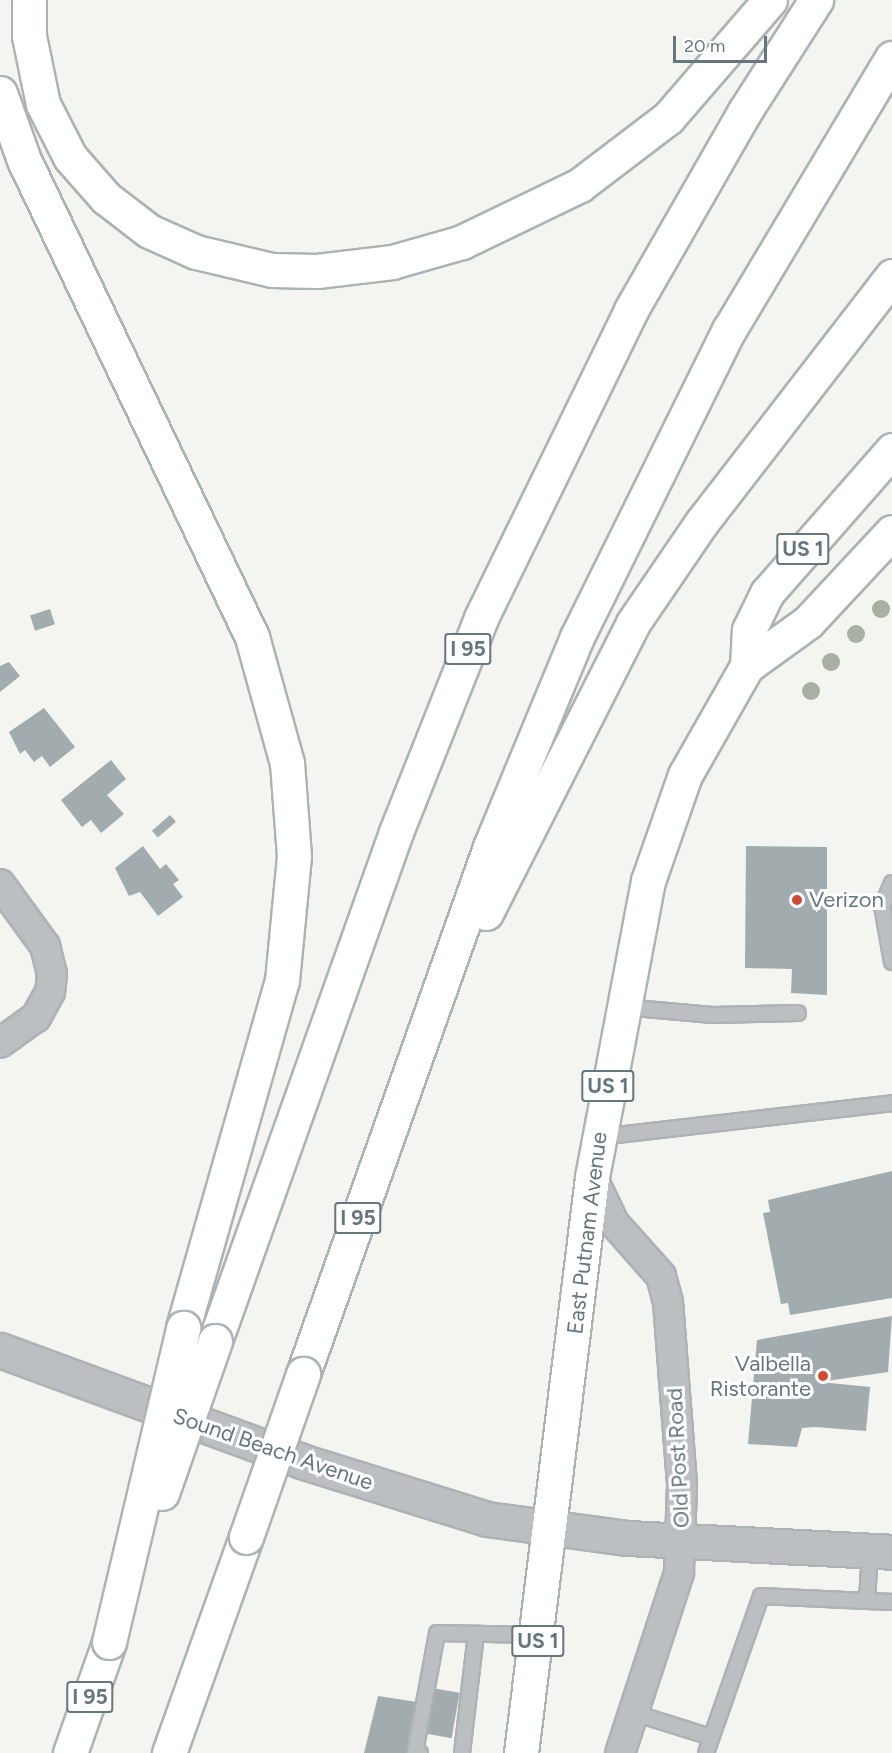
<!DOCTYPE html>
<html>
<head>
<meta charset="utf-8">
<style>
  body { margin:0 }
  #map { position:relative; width:892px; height:1753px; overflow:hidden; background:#f4f4f0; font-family:Figtree,sans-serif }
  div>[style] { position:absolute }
  .building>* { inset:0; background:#a2abae; transform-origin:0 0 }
  .roads { filter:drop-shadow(2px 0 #adb2b4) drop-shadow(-2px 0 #adb2b4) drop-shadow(0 2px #adb2b4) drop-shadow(0 -2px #adb2b4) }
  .service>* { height:14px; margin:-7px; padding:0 7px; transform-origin:7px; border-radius:7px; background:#bbbfc2 }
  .minor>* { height:28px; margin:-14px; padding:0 14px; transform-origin:14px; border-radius:14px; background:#bbbfc2 }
  .tertiary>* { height:33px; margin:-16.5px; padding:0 16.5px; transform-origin:16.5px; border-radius:16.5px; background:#bbbfc2 }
  .primary>* { height:33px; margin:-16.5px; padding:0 16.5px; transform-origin:16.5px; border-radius:16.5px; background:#fff }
  .motorway>* { height:33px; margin:-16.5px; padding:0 16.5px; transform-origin:16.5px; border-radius:16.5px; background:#fff }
  .bridges { filter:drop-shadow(2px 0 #afb3b5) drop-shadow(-2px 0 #afb3b5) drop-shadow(0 2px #afb3b5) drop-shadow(0 -2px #afb3b5) }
  .motorway-bridge>* { height:33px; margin:-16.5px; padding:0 16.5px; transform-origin:16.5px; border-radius:16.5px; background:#fff }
  .trees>* { width:18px; height:18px; margin:-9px; border-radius:50%; background:#a8afa3 }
  .dots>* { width:16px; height:16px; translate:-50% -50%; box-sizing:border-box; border:3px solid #fff; border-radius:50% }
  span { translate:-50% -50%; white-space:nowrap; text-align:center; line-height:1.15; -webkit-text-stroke:6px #fff; paint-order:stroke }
  .shield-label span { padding:2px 4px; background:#fff; border:2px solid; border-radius:4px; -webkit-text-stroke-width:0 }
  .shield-label { font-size:21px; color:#66767e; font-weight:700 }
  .poi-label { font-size:22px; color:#66767e }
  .left { translate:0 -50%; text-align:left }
  .right { translate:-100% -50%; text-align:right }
  .street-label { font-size:22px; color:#66767e }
  .scale { position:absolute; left:673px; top:36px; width:94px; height:27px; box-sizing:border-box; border:3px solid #66767e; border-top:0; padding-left:8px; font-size:18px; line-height:21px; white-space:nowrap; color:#66767e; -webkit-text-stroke:4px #fff; paint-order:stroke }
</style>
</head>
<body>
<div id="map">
  <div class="building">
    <i style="left:50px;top:609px;width:16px;height:21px;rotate:72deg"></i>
    <i style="clip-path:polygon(9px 662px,20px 676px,0 692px,0 666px)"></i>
    <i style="clip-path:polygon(44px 708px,75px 747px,50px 767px,42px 756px,34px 762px,25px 750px,20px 754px,9px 732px)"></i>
    <i style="clip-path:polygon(111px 760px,126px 779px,107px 795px,124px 814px,101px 833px,91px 820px,82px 827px,61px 800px)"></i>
    <i style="left:170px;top:815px;width:9px;height:24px;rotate:49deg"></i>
    <i style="clip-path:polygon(143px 846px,160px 869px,166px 864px,179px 880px,173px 884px,183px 897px,158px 916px,140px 892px,129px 896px,115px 868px)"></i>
    <i style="clip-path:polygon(746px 846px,827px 847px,827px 995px,791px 993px,792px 969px,745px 968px)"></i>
    <i style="clip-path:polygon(892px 1171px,892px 1298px,790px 1315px,788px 1303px,781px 1304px,763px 1213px,770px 1212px,768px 1200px)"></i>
    <i style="clip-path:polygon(892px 1316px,888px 1372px,820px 1382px,870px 1387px,866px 1431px,815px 1427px,802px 1428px,797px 1447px,748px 1444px,757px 1340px)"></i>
    <i style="left:432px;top:1688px;width:28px;height:46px;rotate:10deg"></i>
    <i style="clip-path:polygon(378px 1696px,417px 1702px,406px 1753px,364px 1753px)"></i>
  </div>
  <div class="roads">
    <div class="service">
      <i style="left:892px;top:883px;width:25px;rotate:113deg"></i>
      <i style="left:882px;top:906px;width:57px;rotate:79.9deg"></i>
      <i style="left:623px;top:1007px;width:90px;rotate:5.1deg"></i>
      <i style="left:713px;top:1015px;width:85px;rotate:-1.3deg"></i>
      <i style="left:600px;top:1137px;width:294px;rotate:-6.6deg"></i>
      <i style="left:867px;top:1601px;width:25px;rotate:2deg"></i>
      <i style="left:634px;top:1713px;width:81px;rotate:17.3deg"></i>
      <i style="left:420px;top:1753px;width:5px;rotate:-169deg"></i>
      <i style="left:415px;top:1752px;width:121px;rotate:-79.5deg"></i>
      <i style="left:437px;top:1633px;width:100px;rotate:1.1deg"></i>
      <i style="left:462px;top:1753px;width:120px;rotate:-83.3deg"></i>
      <i style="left:706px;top:1753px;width:166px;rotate:-70.7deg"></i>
      <i style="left:761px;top:1596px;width:106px;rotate:2.7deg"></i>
      <i style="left:867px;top:1601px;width:51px;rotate:-86.6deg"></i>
    </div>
    <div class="minor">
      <i style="left:0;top:884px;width:77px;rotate:54deg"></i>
      <i style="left:45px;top:946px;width:29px;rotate:76deg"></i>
      <i style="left:52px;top:974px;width:18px;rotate:96deg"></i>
      <i style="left:50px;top:992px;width:29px;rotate:119deg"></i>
      <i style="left:36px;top:1017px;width:44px;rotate:144.2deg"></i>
      <i style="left:592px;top:1177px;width:51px;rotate:64.4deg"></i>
      <i style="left:614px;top:1223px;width:71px;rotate:48.4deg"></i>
      <i style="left:661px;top:1276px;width:27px;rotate:75deg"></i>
      <i style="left:668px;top:1302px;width:184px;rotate:85.6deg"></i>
      <i style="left:682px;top:1485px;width:88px;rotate:92deg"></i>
      <i style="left:679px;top:1573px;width:189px;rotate:108.1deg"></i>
    </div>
    <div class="tertiary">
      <i style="left:0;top:1350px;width:321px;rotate:20.2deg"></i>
      <i style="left:301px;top:1461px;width:195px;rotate:17.3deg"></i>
      <i style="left:487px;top:1519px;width:142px;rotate:7.7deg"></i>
      <i style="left:628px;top:1538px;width:264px;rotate:3deg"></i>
    </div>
    <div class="primary">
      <i style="left:747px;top:666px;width:75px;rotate:-35.8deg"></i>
      <i style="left:808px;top:622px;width:123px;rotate:-47deg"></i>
      <i style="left:521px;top:1753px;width:580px;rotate:-82.97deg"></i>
      <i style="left:592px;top:1177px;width:301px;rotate:-79.3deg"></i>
      <i style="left:648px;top:881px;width:112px;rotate:-70.8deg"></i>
      <i style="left:685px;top:775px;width:125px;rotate:-60.4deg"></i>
      <i style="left:747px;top:666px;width:36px;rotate:-87deg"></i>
      <i style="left:749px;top:630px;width:41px;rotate:-64.1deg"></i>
      <i style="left:767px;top:593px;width:190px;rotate:-48.8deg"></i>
    </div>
    <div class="motorway">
      <i style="left:29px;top:0;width:36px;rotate:90deg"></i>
      <i style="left:29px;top:36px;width:69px;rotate:78.4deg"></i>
      <i style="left:43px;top:104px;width:59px;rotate:63deg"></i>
      <i style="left:70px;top:157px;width:55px;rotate:48.7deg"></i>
      <i style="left:106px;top:198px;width:54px;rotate:37.5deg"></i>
      <i style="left:149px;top:231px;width:51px;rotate:24.1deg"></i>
      <i style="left:196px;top:252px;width:78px;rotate:13.3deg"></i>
      <i style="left:272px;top:270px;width:45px;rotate:1.3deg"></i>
      <i style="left:317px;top:271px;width:76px;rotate:-6.8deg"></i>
      <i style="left:392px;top:262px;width:73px;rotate:-15.9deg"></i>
      <i style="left:462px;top:242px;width:131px;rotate:-25.8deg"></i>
      <i style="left:580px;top:185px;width:111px;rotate:-37.3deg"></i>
      <i style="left:668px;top:118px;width:156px;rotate:-49.2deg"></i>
      <i style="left:0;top:93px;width:71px;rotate:70.3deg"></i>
      <i style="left:24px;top:160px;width:529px;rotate:64.45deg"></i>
      <i style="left:252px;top:637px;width:131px;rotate:74.5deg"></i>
      <i style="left:287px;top:763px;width:93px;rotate:85.7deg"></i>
      <i style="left:294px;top:856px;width:125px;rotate:95.5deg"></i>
      <i style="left:282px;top:980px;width:362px;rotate:105.9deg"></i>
      <i style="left:486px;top:913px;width:325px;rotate:-63.1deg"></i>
      <i style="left:633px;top:623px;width:122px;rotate:-55.7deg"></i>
      <i style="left:702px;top:522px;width:311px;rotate:-52.3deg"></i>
      <i style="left:215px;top:1341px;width:540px;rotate:-70.42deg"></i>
      <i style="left:396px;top:832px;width:230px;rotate:-68.3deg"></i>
      <i style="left:481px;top:618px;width:343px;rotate:-64deg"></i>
      <i style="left:631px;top:310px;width:229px;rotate:-60.2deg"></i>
      <i style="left:745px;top:111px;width:132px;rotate:-57.4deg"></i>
      <i style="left:303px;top:1374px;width:559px;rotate:-70.46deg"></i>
      <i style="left:490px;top:847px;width:227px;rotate:-67.5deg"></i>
      <i style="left:577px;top:637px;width:343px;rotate:-63.7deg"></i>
      <i style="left:729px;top:330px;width:317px;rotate:-59.1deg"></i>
      <i style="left:70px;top:1753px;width:118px;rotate:-70.6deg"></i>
      <i style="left:169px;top:1753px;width:229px;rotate:-70.4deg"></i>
    </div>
  </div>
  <div class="bridges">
    <div class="motorway-bridge">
      <i style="left:162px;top:1493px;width:161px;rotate:-70.8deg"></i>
      <i style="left:246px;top:1537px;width:173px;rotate:-70.7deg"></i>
      <i style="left:109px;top:1642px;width:323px;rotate:-76.7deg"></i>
    </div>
  </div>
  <div class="trees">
    <i style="left:881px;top:609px"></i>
    <i style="left:856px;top:634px"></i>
    <i style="left:831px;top:662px"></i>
    <i style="left:811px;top:691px"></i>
  </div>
  <div class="dots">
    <i style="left:797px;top:900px;background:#d14933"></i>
    <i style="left:823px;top:1376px;background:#d14933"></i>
  </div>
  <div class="shield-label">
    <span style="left:803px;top:549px">US 1</span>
    <span style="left:468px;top:649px">I 95</span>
    <span style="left:608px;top:1086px">US 1</span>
    <span style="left:358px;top:1218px">I 95</span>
    <span style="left:538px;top:1641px">US 1</span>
    <span style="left:90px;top:1697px">I 95</span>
  </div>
  <div class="poi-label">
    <span class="left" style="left:809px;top:900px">Verizon</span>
    <span class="right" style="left:811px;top:1376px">Valbella<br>Ristorante</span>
  </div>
  <div class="street-label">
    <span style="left:587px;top:1233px;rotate:-83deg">East Putnam Avenue</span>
    <span style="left:273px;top:1449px;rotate:19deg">Sound Beach Avenue</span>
    <span style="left:678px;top:1458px;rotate:-93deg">Old Post Road</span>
  </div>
  <div class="scale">20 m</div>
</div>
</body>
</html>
